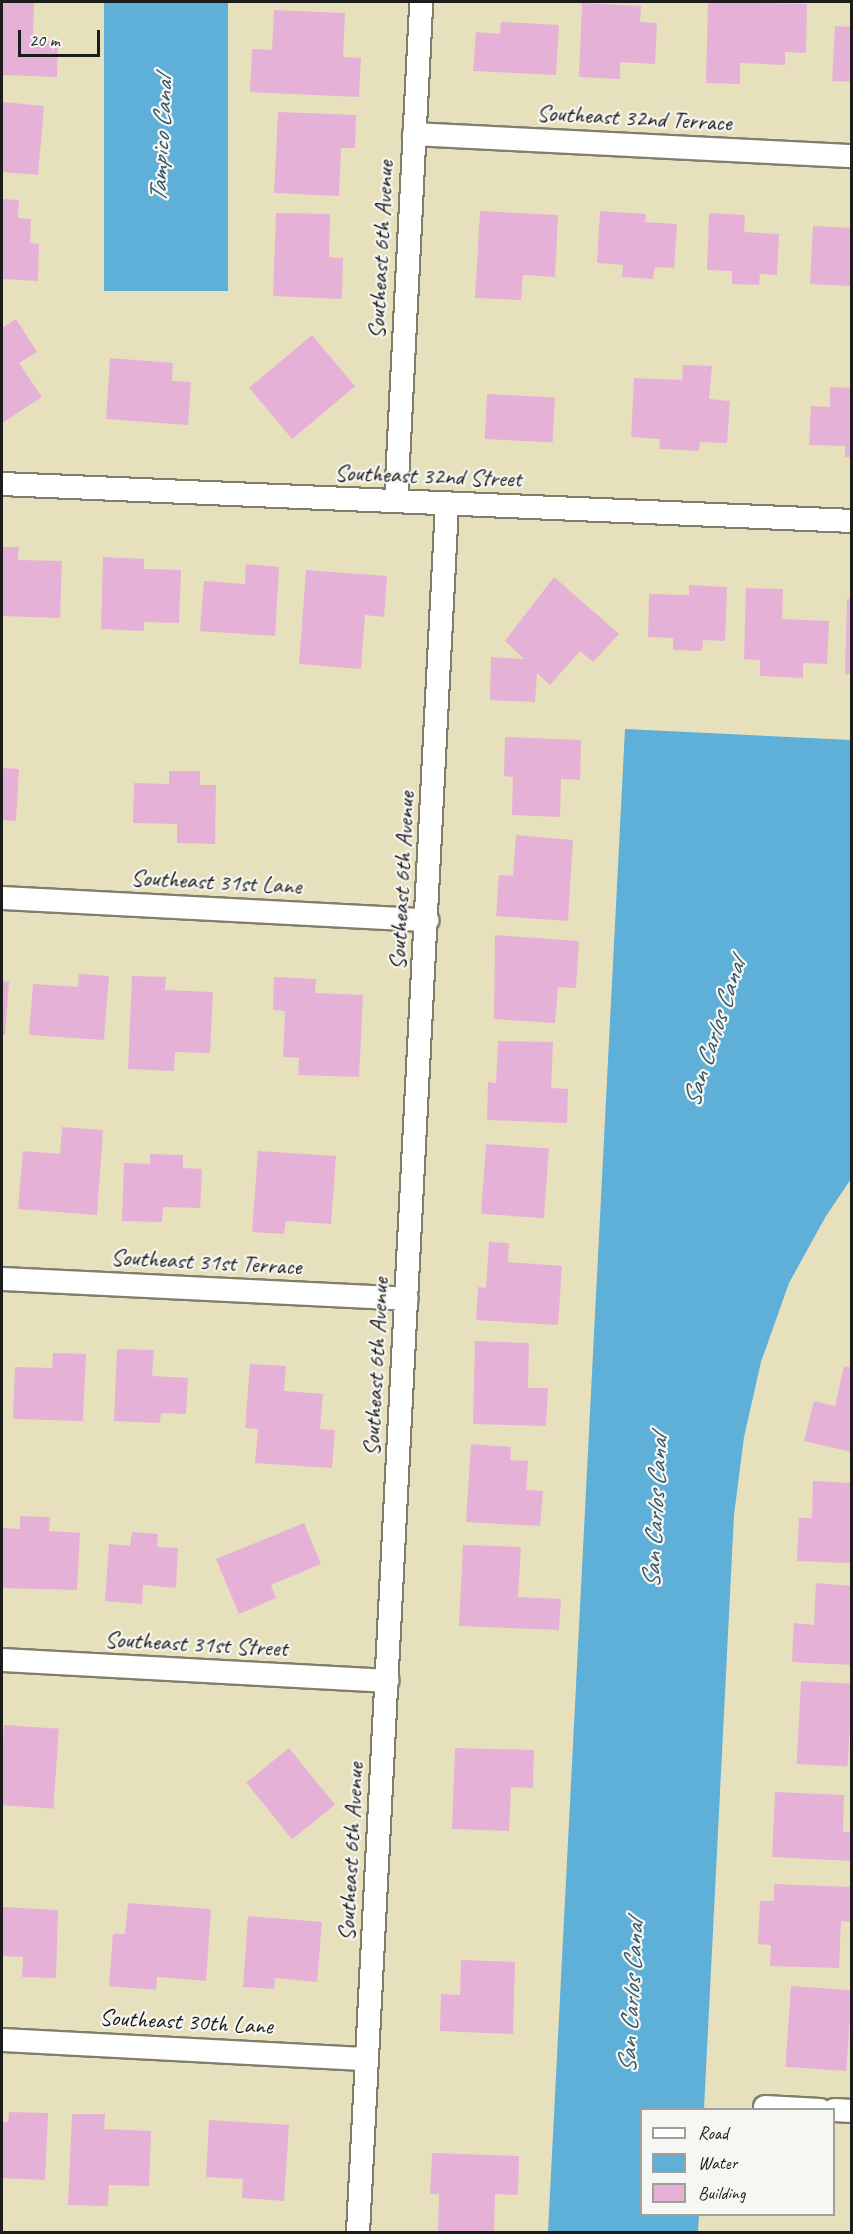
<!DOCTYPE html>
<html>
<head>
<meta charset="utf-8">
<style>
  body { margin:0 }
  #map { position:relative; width:853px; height:2234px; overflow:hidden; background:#e7e0bc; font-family:Caveat,sans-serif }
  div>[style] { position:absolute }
  .water>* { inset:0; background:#5eb0d9; transform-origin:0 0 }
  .building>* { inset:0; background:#e6b1d7; transform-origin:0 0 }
  .roads { filter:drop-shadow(2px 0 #827e6c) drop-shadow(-2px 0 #827e6c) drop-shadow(0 2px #827e6c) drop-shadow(0 -2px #827e6c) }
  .street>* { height:22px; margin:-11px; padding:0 11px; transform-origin:11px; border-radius:11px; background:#fff }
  span { translate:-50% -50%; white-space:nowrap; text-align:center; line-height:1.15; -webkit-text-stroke:4.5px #f6f6f2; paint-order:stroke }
  .street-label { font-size:24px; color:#1c1c1c }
  .water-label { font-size:26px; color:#365768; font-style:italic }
  .frame { position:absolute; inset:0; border:3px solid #1c1c1c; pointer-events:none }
  .legend { position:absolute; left:640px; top:2108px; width:195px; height:108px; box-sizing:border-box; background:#f6f6f2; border:2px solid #9f9f9c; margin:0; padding:8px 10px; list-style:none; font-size:18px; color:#1c1c1c }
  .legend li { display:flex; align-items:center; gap:12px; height:30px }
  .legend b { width:30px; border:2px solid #9f9f9c }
  .scale { position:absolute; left:18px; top:30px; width:82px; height:27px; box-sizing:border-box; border:3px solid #1c1c1c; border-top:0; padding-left:8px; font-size:18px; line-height:21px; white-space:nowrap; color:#1c1c1c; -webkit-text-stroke:4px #f6f6f2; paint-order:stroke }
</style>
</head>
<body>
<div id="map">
  <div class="water">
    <i style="left:104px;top:2px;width:124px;height:289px"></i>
    <i style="clip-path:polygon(625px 729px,851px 740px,851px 1179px,826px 1216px,789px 1283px,761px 1362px,744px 1437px,734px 1515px,704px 2109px,642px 2110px,642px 2214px,699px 2215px,698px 2232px,548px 2232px)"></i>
  </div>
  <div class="building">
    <i style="clip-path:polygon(2px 2px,34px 2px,33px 41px,58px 42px,57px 77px,2px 75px)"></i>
    <i style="clip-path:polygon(708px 2px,807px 4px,806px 53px,785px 52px,785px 65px,740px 63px,740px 84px,706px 83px)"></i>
    <i style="clip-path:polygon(582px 3px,641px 6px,640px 22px,657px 23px,655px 64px,620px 62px,620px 79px,579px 77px)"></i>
    <i style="clip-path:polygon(274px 10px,345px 13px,343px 57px,361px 58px,359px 97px,250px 92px,252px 49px,272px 50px)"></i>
    <i style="clip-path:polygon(501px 22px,559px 25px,556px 75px,473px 71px,476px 32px,500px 34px)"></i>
    <i style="left:835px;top:26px;width:17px;height:55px;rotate:3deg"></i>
    <i style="clip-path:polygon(2px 102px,44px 106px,38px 175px,2px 172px)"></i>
    <i style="clip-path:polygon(278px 112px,356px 115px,355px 148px,341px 148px,339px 196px,274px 193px)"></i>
    <i style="clip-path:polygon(2px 199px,19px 200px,18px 218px,31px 219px,30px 243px,39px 244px,38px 281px,2px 279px)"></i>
    <i style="clip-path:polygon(480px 211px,558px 215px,555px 277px,523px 275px,521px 300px,475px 298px)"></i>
    <i style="clip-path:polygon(600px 211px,646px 214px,645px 222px,677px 224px,674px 268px,655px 267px,653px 279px,622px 277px,623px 265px,597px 263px)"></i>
    <i style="clip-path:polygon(276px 213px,330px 214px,329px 257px,343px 258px,342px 299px,273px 296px)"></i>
    <i style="clip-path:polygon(709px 213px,745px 215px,744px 232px,779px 234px,777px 275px,760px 274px,759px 285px,732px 284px,732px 271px,707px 270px)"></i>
    <i style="clip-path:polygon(813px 226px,852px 228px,852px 308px,851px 286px,810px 284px)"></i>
    <i style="clip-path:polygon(16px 319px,37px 352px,19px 363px,42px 397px,2px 423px,2px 328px)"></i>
    <i style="left:312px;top:335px;width:67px;height:82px;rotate:50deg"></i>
    <i style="clip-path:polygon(110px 358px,173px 363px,172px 381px,191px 382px,188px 425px,106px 419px)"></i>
    <i style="clip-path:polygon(683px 365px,712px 366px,709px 399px,730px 401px,727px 443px,700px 442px,699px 451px,659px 449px,660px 439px,631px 437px,634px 378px,682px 380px)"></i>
    <i style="clip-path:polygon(830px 387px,852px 388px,852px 457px,845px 457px,845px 446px,809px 445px,811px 406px,830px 407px)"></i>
    <i style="left:487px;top:394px;width:68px;height:45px;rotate:3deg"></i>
    <i style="clip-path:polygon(2px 547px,19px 547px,18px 560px,62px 561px,60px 618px,2px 616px)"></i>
    <i style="clip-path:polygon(103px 557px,144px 559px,144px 569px,181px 570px,179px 623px,144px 622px,144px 631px,101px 629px)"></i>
    <i style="clip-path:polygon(246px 564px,279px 567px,275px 636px,200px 631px,204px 581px,245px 584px)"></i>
    <i style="clip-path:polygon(306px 570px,387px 576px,384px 617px,365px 615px,361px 669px,299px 664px)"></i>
    <i style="clip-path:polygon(554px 577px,619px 634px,593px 662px,580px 651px,550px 685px,537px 673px,535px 702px,490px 700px,491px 657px,524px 659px,505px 641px)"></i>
    <i style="clip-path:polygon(689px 585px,727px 587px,725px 641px,703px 640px,702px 651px,673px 650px,673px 638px,648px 637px,649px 594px,689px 595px)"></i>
    <i style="clip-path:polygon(746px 588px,783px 589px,782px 619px,829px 621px,827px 664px,803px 663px,803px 678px,760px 676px,760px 660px,744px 659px)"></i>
    <i style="clip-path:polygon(847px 599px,852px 599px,852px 674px,845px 674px)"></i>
    <i style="clip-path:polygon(505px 737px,581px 740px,580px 780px,561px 779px,560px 817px,512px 815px,513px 777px,504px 776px)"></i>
    <i style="clip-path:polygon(2px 768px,19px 769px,16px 821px,2px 820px)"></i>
    <i style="clip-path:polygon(169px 771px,200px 771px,200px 785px,216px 785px,215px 844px,177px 843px,177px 824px,133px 823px,134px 783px,169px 784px)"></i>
    <i style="clip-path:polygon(516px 835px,573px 840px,568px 921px,496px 916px,499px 875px,513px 876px)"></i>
    <i style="clip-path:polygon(495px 935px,579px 941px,576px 988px,558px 987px,555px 1023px,494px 1019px)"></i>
    <i style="clip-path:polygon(79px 974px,109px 976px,104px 1040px,29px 1035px,33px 984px,78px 987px)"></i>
    <i style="clip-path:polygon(132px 976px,166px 977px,165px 990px,213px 992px,210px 1053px,175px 1052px,174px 1071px,128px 1069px)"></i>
    <i style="clip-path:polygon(274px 977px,316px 979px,315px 993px,363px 995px,359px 1077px,298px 1075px,299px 1058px,283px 1057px,285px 1011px,273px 1010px)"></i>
    <i style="clip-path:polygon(2px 981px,9px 982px,5px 1035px,2px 1035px)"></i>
    <i style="clip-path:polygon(498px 1041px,553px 1042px,551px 1088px,568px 1089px,567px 1123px,487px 1120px,488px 1082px,496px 1083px)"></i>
    <i style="clip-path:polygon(62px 1127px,103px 1130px,97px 1215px,18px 1209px,23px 1151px,60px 1154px)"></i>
    <i style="left:486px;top:1144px;width:63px;height:70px;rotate:4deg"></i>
    <i style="clip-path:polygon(258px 1151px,336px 1156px,331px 1224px,286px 1221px,284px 1234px,252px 1232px)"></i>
    <i style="clip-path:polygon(150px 1154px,183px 1155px,183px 1168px,202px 1169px,200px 1208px,163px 1207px,162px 1222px,122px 1221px,124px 1163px,150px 1164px)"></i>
    <i style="clip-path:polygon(489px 1242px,509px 1243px,508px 1262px,562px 1266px,558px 1325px,476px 1320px,478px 1287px,486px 1288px)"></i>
    <i style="clip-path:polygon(475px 1341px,529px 1343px,528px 1388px,548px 1388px,546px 1426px,473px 1424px)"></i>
    <i style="clip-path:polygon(117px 1349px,154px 1350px,152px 1376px,188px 1378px,186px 1414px,161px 1413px,160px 1423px,114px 1421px)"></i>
    <i style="clip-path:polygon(53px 1353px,86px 1354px,83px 1421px,13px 1419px,15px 1367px,52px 1368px)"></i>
    <i style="clip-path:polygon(250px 1364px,286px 1366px,284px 1391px,323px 1394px,320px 1429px,335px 1430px,332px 1468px,255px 1463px,258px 1429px,245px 1428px)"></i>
    <i style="clip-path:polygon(844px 1366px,852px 1368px,852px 1452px,804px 1441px,814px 1401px,835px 1406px)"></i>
    <i style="clip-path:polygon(471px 1444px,511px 1447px,510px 1460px,528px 1461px,526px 1490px,543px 1491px,540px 1526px,466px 1522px)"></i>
    <i style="clip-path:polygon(813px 1481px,852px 1483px,852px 1563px,797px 1561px,799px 1518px,812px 1518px)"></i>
    <i style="clip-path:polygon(20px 1516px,50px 1517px,49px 1531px,80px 1533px,77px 1590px,2px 1588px,3px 1528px,20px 1529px)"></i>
    <i style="clip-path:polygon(304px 1523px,321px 1564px,271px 1585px,276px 1598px,239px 1614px,216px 1559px)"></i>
    <i style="clip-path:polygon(132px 1532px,158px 1534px,157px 1547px,178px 1548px,176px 1588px,143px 1585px,142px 1604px,105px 1601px,109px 1544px,130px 1546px)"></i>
    <i style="clip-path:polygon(463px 1545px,521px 1547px,518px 1597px,561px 1599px,559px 1630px,459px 1626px)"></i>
    <i style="clip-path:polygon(816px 1583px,852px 1586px,852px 1665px,792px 1662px,794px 1623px,814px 1625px)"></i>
    <i style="left:801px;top:1681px;width:51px;height:83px;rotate:3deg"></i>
    <i style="left:4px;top:1725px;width:55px;height:80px;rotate:4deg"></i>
    <i style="left:289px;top:1748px;width:73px;height:55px;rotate:51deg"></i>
    <i style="clip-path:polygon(455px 1748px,534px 1750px,533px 1788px,511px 1787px,509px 1831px,452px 1829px)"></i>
    <i style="clip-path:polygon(775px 1792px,844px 1795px,843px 1832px,852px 1832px,852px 1861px,772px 1857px)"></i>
    <i style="clip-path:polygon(774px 1884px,852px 1887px,852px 1922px,841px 1921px,839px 1968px,770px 1966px,771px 1945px,758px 1944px,760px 1901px,774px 1901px)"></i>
    <i style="clip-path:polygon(128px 1903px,211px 1909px,206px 1981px,157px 1977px,156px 1990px,109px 1986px,113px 1934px,125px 1934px)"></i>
    <i style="clip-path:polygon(2px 1907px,58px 1910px,56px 1978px,22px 1977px,23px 1957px,2px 1956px)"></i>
    <i style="clip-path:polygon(248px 1916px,322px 1922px,317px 1982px,275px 1978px,274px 1989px,243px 1987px)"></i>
    <i style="clip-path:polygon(461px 1960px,515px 1962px,513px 2034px,440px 2031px,441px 1994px,460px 1995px)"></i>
    <i style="left:791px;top:1986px;width:61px;height:81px;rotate:4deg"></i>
    <i style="clip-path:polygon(9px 2112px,48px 2113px,45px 2180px,2px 2178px,2px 2122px,8px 2122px)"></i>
    <i style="clip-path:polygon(72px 2114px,105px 2114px,104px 2129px,151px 2131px,149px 2186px,109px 2185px,108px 2206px,68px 2205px)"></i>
    <i style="clip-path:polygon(209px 2120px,289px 2125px,284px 2201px,242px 2198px,243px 2179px,206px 2177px)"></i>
    <i style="clip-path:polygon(432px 2153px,519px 2156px,518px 2195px,495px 2194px,494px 2232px,438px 2232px,439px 2194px,430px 2194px)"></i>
  </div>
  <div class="roads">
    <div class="street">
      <i style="left:414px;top:134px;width:439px;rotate:2.9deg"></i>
      <i style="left:2px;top:484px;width:851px;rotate:2.49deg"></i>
      <i style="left:396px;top:501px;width:500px;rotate:-87.1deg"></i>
      <i style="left:2px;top:898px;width:426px;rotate:3deg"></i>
      <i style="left:2px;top:1279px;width:405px;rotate:2.8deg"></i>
      <i style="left:2px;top:1660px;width:386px;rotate:3.1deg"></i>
      <i style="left:2px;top:2040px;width:365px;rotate:3deg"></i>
      <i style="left:765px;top:2107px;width:55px;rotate:3.1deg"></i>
      <i style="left:834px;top:2110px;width:18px;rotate:3deg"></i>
      <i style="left:358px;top:2232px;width:1731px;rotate:-87.05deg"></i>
    </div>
  </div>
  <div class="street-label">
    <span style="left:634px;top:118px;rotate:3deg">Southeast 32nd Terrace</span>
    <span style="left:381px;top:250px;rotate:-87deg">Southeast 6th Avenue</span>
    <span style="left:428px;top:476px;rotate:2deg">Southeast 32nd Street</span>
    <span style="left:402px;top:881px;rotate:-87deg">Southeast 6th Avenue</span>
    <span style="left:216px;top:882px;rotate:3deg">Southeast 31st Lane</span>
    <span style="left:206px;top:1262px;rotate:3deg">Southeast 31st Terrace</span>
    <span style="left:376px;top:1367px;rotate:-87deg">Southeast 6th Avenue</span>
    <span style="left:196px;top:1644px;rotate:3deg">Southeast 31st Street</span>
    <span style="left:351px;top:1852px;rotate:-87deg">Southeast 6th Avenue</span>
    <span style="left:186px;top:2022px;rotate:3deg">Southeast 30th Lane</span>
  </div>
  <div class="water-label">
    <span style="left:161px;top:140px;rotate:-87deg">Tampico Canal</span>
    <span style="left:714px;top:1033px;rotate:-72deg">San Carlos Canal</span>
    <span style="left:655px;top:1512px;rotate:-87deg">San Carlos Canal</span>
    <span style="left:631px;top:1997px;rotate:-87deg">San Carlos Canal</span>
  </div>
  <div class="frame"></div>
  <ul class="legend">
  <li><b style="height:8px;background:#fff"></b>Road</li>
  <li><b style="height:16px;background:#5eb0d9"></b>Water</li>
  <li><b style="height:16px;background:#e6b1d7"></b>Building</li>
  </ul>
  <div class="scale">20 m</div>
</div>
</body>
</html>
